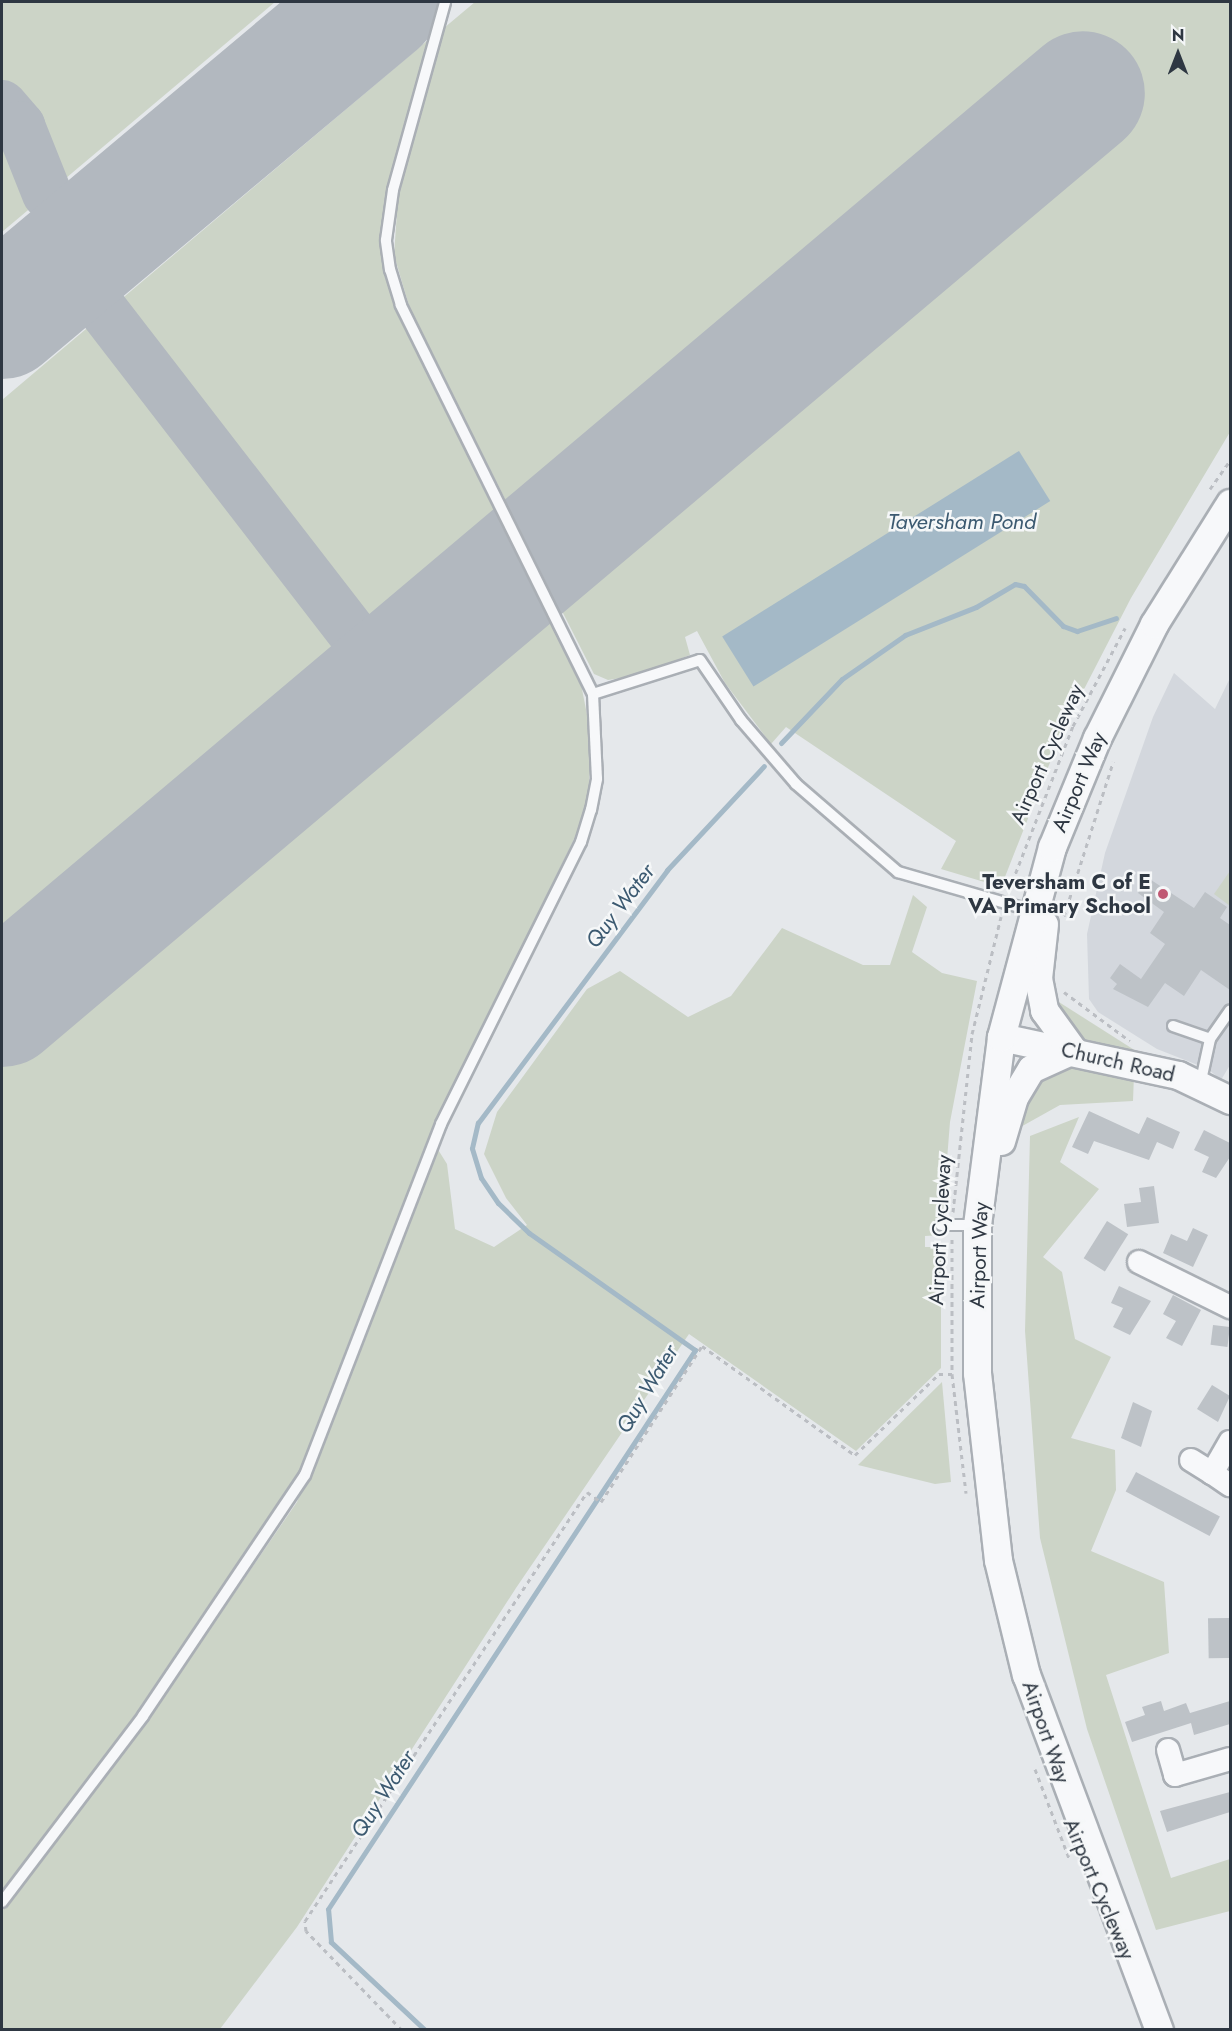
<!DOCTYPE html>
<html>
<head>
<meta charset="utf-8">
<style>
  body { margin:0 }
  #map { position:relative; width:1232px; height:2031px; overflow:hidden; background:#e5e8eb; font-family:Jost,sans-serif }
  div>[style] { position:absolute }
  .built>* { inset:0; background:#d3d7dd }
  .green>* { inset:0; background:#ccd4c7 }
  .water>* { inset:0; background:#a4b9c7; transform-origin:0 0 }
  .stream>* { height:5px; margin:-2.5px; padding:0 2.5px; transform-origin:2.5px; border-radius:2.5px; background:#a4b9c7 }
  .taxiway>* { height:50px; margin:-25px; padding:0 25px; transform-origin:25px; border-radius:25px; background:#b2b8bf }
  .runway>* { height:124px; margin:-62px; padding:0 62px; transform-origin:62px; border-radius:62px; background:#b2b8bf }
  .building>* { inset:0; background:#bdc2c7; transform-origin:0 0 }
  .path>* { height:3px; margin-top:-1.5px; transform-origin:0; background:repeating-linear-gradient(90deg,#bbbec3 0 4.5px,transparent 0 9px) }
  .roads { filter:drop-shadow(2px 0 #aaafb5) drop-shadow(-2px 0 #aaafb5) drop-shadow(0 2px #aaafb5) drop-shadow(0 -2px #aaafb5) }
  .service>* { height:10px; margin:-5px; padding:0 5px; transform-origin:5px; border-radius:5px; background:#f7f8fa }
  .minor>* { height:22px; margin:-11px; padding:0 11px; transform-origin:11px; border-radius:11px; background:#f7f8fa }
  .tertiary>* { height:27px; margin:-13.5px; padding:0 13.5px; transform-origin:13.5px; border-radius:13.5px; background:#f7f8fa }
  .dots>* { width:16px; height:16px; translate:-50% -50%; box-sizing:border-box; border:3px solid #f5f7f8; border-radius:50% }
  span { translate:-50% -50%; white-space:nowrap; text-align:center; line-height:1.15; -webkit-text-stroke:5px #f5f7f8; paint-order:stroke }
  .street-label { font-size:21px; color:#2e3742 }
  .poi-label { font-size:21px; color:#2e3742; font-weight:700 }
  .right { translate:-100% -50%; text-align:right }
  .water-label { font-size:22px; color:#3c5a71; font-style:italic }
  .frame { position:absolute; inset:0; border:3px solid #2e3742; pointer-events:none }
  .north { position:absolute; left:1148px; top:24px; width:60px; height:60px; -webkit-text-stroke:4px #f5f7f8; paint-order:stroke; rotate:0deg; font-size:16px; font-weight:700; line-height:24px; text-align:center; color:#2e3742 }
  .north::after { content:''; display:block; margin:auto; width:21px; height:27px; background:#2e3742; clip-path:polygon(50% 0,100% 100%,50% 72%,0 100%) }
</style>
</head>
<body>
<div id="map">
  <div class="built">
    <i style="clip-path:polygon(1174px 673px,1215px 709px,1230px 678px,1230px 1065px,1221px 1080px,1208px 1069px,1157px 1049px,1098px 1012px,1089px 999px,1087px 934px,1105px 853px,1153px 717px)"></i>
  </div>
  <div class="green">
    <i style="clip-path:polygon(2px 2px,275px 2px,2px 232px)"></i>
    <i style="clip-path:polygon(475px 2px,1230px 2px,1230px 432px,1131px 598px,1062px 732px,1001px 887px,941px 869px,956px 841px,786px 727px,771px 744px,725px 683px,697px 631px,685px 637px,690px 655px,634px 676px,608px 680px,594px 674px,412px 316px,394px 255px,398px 198px,444px 28px)"></i>
    <i style="clip-path:polygon(428px 40px,384px 208px,383px 265px,399px 316px,580px 679px,592px 740px,587px 812px,428px 1142px,306px 1462px,286px 1499px,181px 1653px,2px 1895px,2px 400px)"></i>
    <i style="clip-path:polygon(1230px 871px,1230px 906px,1214px 894px)"></i>
    <i style="clip-path:polygon(913px 895px,927px 907px,912px 952px,942px 973px,977px 981px,950px 1122px,941px 1235px,925px 1236px,925px 1247px,941px 1247px,941px 1368px,856px 1451px,689px 1334px,516px 1588px,297px 1927px,220px 2029px,2px 2029px,2px 1911px,192px 1655px,297px 1502px,437px 1148px,447px 1164px,455px 1229px,494px 1247px,527px 1225px,506px 1198px,484px 1154px,497px 1112px,587px 989px,620px 971px,688px 1017px,731px 996px,782px 928px,863px 965px,890px 965px)"></i>
    <i style="clip-path:polygon(1051px 997px,1147px 1058px,1084px 1043px)"></i>
    <i style="clip-path:polygon(1060px 1066px,1134px 1075px,1133px 1101px,1060px 1105px,1017px 1129px,1026px 1092px,1042px 1074px)"></i>
    <i style="clip-path:polygon(1079px 1117px,1060px 1162px,1099px 1189px,1043px 1257px,1062px 1272px,1075px 1339px,1111px 1357px,1071px 1438px,1115px 1450px,1116px 1490px,1091px 1551px,1164px 1582px,1169px 1653px,1106px 1675px,1171px 1878px,1230px 1859px,1230px 1911px,1156px 1930px,1087px 1729px,1040px 1538px,1025px 1331px,1030px 1136px)"></i>
    <i style="clip-path:polygon(942px 1382px,951px 1482px,935px 1484px,858px 1465px)"></i>
  </div>
  <div class="water">
    <i style="left:1019px;top:451px;width:59px;height:350px;rotate:58deg"></i>
  </div>
  <div class="stream">
    <i style="left:781px;top:743px;width:88px;rotate:-46.4deg"></i>
    <i style="left:842px;top:679px;width:77px;rotate:-34.9deg"></i>
    <i style="left:905px;top:635px;width:76px;rotate:-21.5deg"></i>
    <i style="left:976px;top:607px;width:45px;rotate:-30.5deg"></i>
    <i style="left:1015px;top:584px;width:9px;rotate:13deg"></i>
    <i style="left:1024px;top:586px;width:56px;rotate:45.7deg"></i>
    <i style="left:1063px;top:626px;width:15px;rotate:20deg"></i>
    <i style="left:1077px;top:631px;width:41px;rotate:-18.4deg"></i>
    <i style="left:425px;top:2030px;width:129px;rotate:-136.9deg"></i>
    <i style="left:331px;top:1942px;width:33px;rotate:-95deg"></i>
    <i style="left:328px;top:1909px;width:669px;rotate:-56.71deg"></i>
    <i style="left:695px;top:1350px;width:203px;rotate:-144.8deg"></i>
    <i style="left:529px;top:1233px;width:43px;rotate:-135.9deg"></i>
    <i style="left:498px;top:1203px;width:30px;rotate:-124deg"></i>
    <i style="left:481px;top:1178px;width:31px;rotate:-107deg"></i>
    <i style="left:472px;top:1148px;width:26px;rotate:-77deg"></i>
    <i style="left:478px;top:1123px;width:316px;rotate:-53.2deg"></i>
    <i style="left:667px;top:870px;width:142px;rotate:-47deg"></i>
  </div>
  <div class="taxiway">
    <i style="left:309px;top:60px;width:24px;rotate:-55deg"></i>
    <i style="left:323px;top:40px;width:38px;rotate:-88deg"></i>
    <i style="left:2px;top:105px;width:28px;rotate:49deg"></i>
    <i style="left:20px;top:126px;width:73px;rotate:68.3deg"></i>
    <i style="left:66px;top:262px;width:527px;rotate:52.33deg"></i>
    <i style="left:2px;top:994px;width:8px;rotate:50deg"></i>
  </div>
  <div class="runway">
    <i style="left:2px;top:317px;width:491px;rotate:-40deg"></i>
    <i style="left:2px;top:1005px;width:1414px;rotate:-40.15deg"></i>
  </div>
  <div class="building">
    <i style="clip-path:polygon(1148px 878px,1194px 908px,1205px 892px,1227px 907px,1220px 918px,1230px 925px,1230px 990px,1201px 970px,1184px 996px,1165px 983px,1148px 1007px,1113px 989px,1117px 984px,1110px 978px,1120px 964px,1141px 979px,1165px 944px,1150px 933px,1164px 912px,1138px 893px)"></i>
    <i style="clip-path:polygon(1089px 1111px,1139px 1134px,1147px 1117px,1180px 1132px,1173px 1149px,1157px 1142px,1149px 1160px,1094px 1141px,1088px 1154px,1072px 1147px)"></i>
    <i style="clip-path:polygon(1204px 1130px,1230px 1143px,1230px 1157px,1216px 1178px,1202px 1172px,1209px 1157px,1194px 1150px)"></i>
    <i style="clip-path:polygon(1154px 1186px,1159px 1223px,1127px 1227px,1124px 1204px,1141px 1202px,1139px 1188px)"></i>
    <i style="left:1107px;top:1221px;width:25px;height:44px;rotate:32deg"></i>
    <i style="clip-path:polygon(1193px 1228px,1208px 1235px,1193px 1267px,1163px 1253px,1171px 1234px,1187px 1241px)"></i>
    <i style="clip-path:polygon(1119px 1286px,1151px 1301px,1130px 1335px,1113px 1327px,1123px 1308px,1111px 1303px)"></i>
    <i style="clip-path:polygon(1173px 1295px,1201px 1310px,1182px 1346px,1166px 1338px,1176px 1321px,1163px 1314px)"></i>
    <i style="left:1213px;top:1325px;width:17px;height:20px;rotate:7deg"></i>
    <i style="clip-path:polygon(1212px 1385px,1230px 1396px,1218px 1422px,1197px 1409px)"></i>
    <i style="clip-path:polygon(1133px 1402px,1152px 1411px,1141px 1447px,1121px 1438px)"></i>
    <i style="left:1136px;top:1472px;width:95px;height:22px;rotate:28deg"></i>
    <i style="left:1229px;top:1618px;width:40px;height:21px;rotate:89deg"></i>
    <i style="clip-path:polygon(1161px 1701px,1164px 1711px,1186px 1703px,1190px 1713px,1230px 1701px,1230px 1724px,1194px 1735px,1191px 1723px,1132px 1742px,1125px 1722px,1145px 1715px,1142px 1707px)"></i>
    <i style="clip-path:polygon(1230px 1792px,1230px 1812px,1167px 1832px,1160px 1811px)"></i>
  </div>
  <div class="path">
    <i style="left:1210px;top:489px;width:35px;rotate:-55deg"></i>
    <i style="left:1009px;top:890px;width:176px;rotate:-68.7deg"></i>
    <i style="left:1073px;top:726px;width:111px;rotate:-62deg"></i>
    <i style="left:1064px;top:916px;width:162px;rotate:-72.3deg"></i>
    <i style="left:1064px;top:992px;width:82px;rotate:36.6deg"></i>
    <i style="left:953px;top:1212px;width:179px;rotate:-83.9deg"></i>
    <i style="left:972px;top:1034px;width:121px;rotate:-76.1deg"></i>
    <i style="left:952px;top:1239px;width:135px;rotate:90deg"></i>
    <i style="left:952px;top:1374px;width:120px;rotate:83.3deg"></i>
    <i style="left:1035px;top:1769px;width:95px;rotate:69.1deg"></i>
    <i style="left:402px;top:2030px;width:138px;rotate:-134.1deg"></i>
    <i style="left:306px;top:1931px;width:10px;rotate:-96deg"></i>
    <i style="left:305px;top:1921px;width:513px;rotate:-56.68deg"></i>
    <i style="left:587px;top:1492px;width:17px;rotate:36deg"></i>
    <i style="left:601px;top:1502px;width:186px;rotate:-57.1deg"></i>
    <i style="left:702px;top:1346px;width:188px;rotate:35.5deg"></i>
    <i style="left:855px;top:1455px;width:117px;rotate:-44deg"></i>
    <i style="left:939px;top:1374px;width:13px"></i>
  </div>
  <div class="roads">
    <div class="service">
      <i style="left:593px;top:694px;width:112px;rotate:-17.6deg"></i>
      <i style="left:700px;top:660px;width:73px;rotate:55.7deg"></i>
      <i style="left:741px;top:720px;width:84px;rotate:49.3deg"></i>
      <i style="left:796px;top:784px;width:135px;rotate:40.8deg"></i>
      <i style="left:898px;top:872px;width:141px;rotate:16.1deg"></i>
      <i style="left:1173px;top:1026px;width:39px;rotate:19deg"></i>
      <i style="left:1200px;top:1085px;width:47px;rotate:-77.7deg"></i>
      <i style="left:1210px;top:1039px;width:35px;rotate:-55deg"></i>
      <i style="left:941px;top:1225px;width:36px"></i>
      <i style="left:2px;top:1902px;width:233px;rotate:-52.8deg"></i>
      <i style="left:143px;top:1716px;width:290px;rotate:-56.1deg"></i>
      <i style="left:305px;top:1475px;width:376px;rotate:-68.8deg"></i>
      <i style="left:441px;top:1124px;width:315px;rotate:-63.6deg"></i>
      <i style="left:581px;top:842px;width:34px;rotate:-73deg"></i>
      <i style="left:591px;top:810px;width:32px;rotate:-79deg"></i>
      <i style="left:597px;top:779px;width:85px;rotate:-92.7deg"></i>
      <i style="left:593px;top:694px;width:434px;rotate:-116.3deg"></i>
      <i style="left:401px;top:305px;width:37px;rotate:-107deg"></i>
      <i style="left:390px;top:270px;width:30px;rotate:-98deg"></i>
      <i style="left:386px;top:240px;width:50px;rotate:-82deg"></i>
      <i style="left:393px;top:190px;width:195px;rotate:-74.5deg"></i>
    </div>
    <div class="minor">
      <i style="left:1139px;top:1262px;width:102px;rotate:26.3deg"></i>
      <i style="left:1230px;top:1442px;width:36px;rotate:120deg"></i>
      <i style="left:1212px;top:1473px;width:22px;rotate:34deg"></i>
      <i style="left:1191px;top:1460px;width:25px;rotate:32deg"></i>
      <i style="left:1168px;top:1750px;width:26px;rotate:74deg"></i>
      <i style="left:1175px;top:1775px;width:57px;rotate:-16.2deg"></i>
    </div>
    <div class="tertiary">
      <i style="left:1044px;top:924px;width:54px;rotate:96.3deg"></i>
      <i style="left:1038px;top:978px;width:33px;rotate:79deg"></i>
      <i style="left:1044px;top:1010px;width:49px;rotate:54.1deg"></i>
      <i style="left:1001px;top:1037px;width:181px;rotate:12.1deg"></i>
      <i style="left:1178px;top:1075px;width:58px;rotate:25.7deg"></i>
      <i style="left:1001px;top:1141px;width:46px;rotate:-73.5deg"></i>
      <i style="left:1014px;top:1097px;width:33px;rotate:-59deg"></i>
      <i style="left:1031px;top:1069px;width:46px;rotate:-24.3deg"></i>
      <i style="left:1159px;top:2030px;width:379px;rotate:-110.5deg"></i>
      <i style="left:1026px;top:1675px;width:118px;rotate:-103.7deg"></i>
      <i style="left:998px;top:1560px;width:188px;rotate:-96.4deg"></i>
      <i style="left:977px;top:1373px;width:148px;rotate:-90deg"></i>
      <i style="left:977px;top:1225px;width:190px;rotate:-82.7deg"></i>
      <i style="left:1001px;top:1037px;width:197px;rotate:-75deg"></i>
      <i style="left:1052px;top:847px;width:118px;rotate:-67.6deg"></i>
      <i style="left:1097px;top:738px;width:127px;rotate:-63.4deg"></i>
      <i style="left:1154px;top:624px;width:143px;rotate:-57.9deg"></i>
    </div>
  </div>
  <div class="dots">
    <i style="left:1163px;top:894px;background:#c05974"></i>
  </div>
  <div class="street-label">
    <span style="left:1047px;top:754px;rotate:-66deg">Airport Cycleway</span>
    <span style="left:1079px;top:782px;rotate:-67deg">Airport Way</span>
    <span style="left:1118px;top:1062px;rotate:13deg">Church Road</span>
    <span style="left:940px;top:1230px;rotate:-87deg">Airport Cycleway</span>
    <span style="left:979px;top:1255px;rotate:-88deg">Airport Way</span>
    <span style="left:1046px;top:1732px;rotate:71deg">Airport Way</span>
    <span style="left:1099px;top:1889px;rotate:67deg">Airport Cycleway</span>
  </div>
  <div class="poi-label">
    <span class="right" style="left:1151px;top:894px">Teversham C of E<br>VA Primary School</span>
  </div>
  <div class="water-label">
    <span style="left:962px;top:522px">Taversham Pond</span>
    <span style="left:620px;top:906px;rotate:-53deg">Quy Water</span>
    <span style="left:647px;top:1389px;rotate:-59deg">Quy Water</span>
    <span style="left:383px;top:1794px;rotate:-57deg">Quy Water</span>
  </div>
  <div class="frame"></div>
  <div class="north">N</div>
</div>
</body>
</html>
